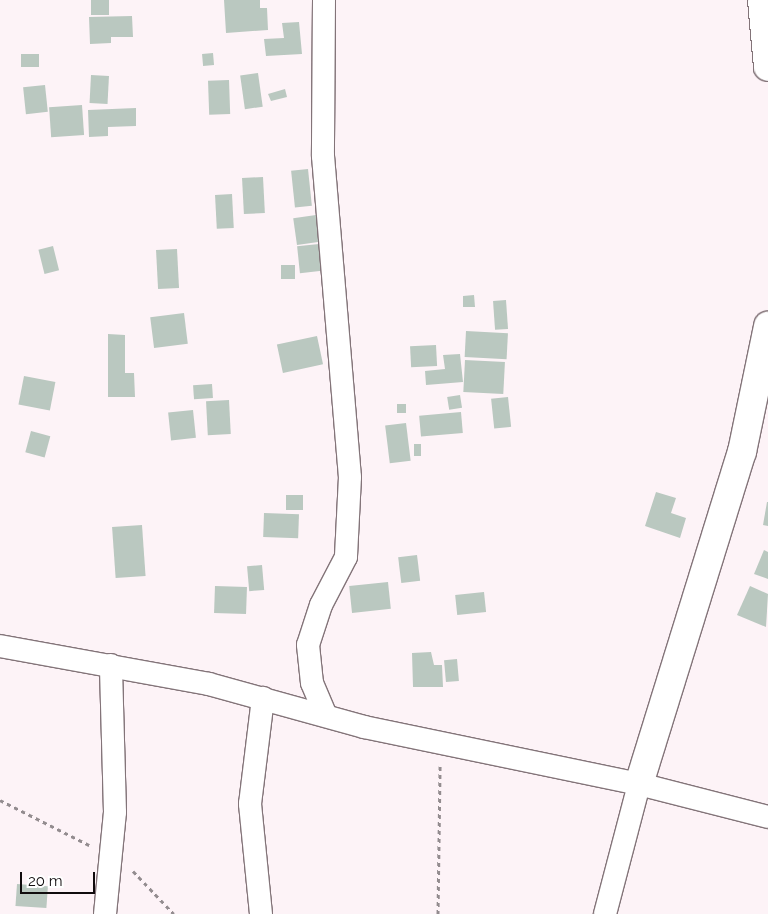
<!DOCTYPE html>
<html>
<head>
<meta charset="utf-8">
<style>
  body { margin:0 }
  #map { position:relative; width:768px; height:914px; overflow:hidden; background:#fdf3f7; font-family:Raleway,sans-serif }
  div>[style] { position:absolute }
  .building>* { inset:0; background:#bac8c0; transform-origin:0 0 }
  .path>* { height:3px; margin-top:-1.5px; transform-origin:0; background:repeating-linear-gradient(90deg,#938c8f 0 4px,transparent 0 8px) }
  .roads { filter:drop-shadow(1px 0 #837479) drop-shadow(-1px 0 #837479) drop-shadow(0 1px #837479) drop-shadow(0 -1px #837479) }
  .street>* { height:22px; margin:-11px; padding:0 11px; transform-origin:11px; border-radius:11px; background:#fff }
  .secondary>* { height:28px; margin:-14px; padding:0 14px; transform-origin:14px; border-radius:14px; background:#fff }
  span { translate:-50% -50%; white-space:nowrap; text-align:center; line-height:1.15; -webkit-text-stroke:5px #fff; paint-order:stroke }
  .scale { position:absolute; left:20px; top:872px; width:75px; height:22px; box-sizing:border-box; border:2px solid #100b0d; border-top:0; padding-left:6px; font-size:15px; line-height:18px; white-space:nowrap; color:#100b0d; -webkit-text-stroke:4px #fff; paint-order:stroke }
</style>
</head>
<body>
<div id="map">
  <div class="building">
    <i style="left:91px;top:0;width:18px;height:15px"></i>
    <i style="clip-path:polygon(224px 0,260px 0,260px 8px,267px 8px,268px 30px,226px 33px)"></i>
    <i style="clip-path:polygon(132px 16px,133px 37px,111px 37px,111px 43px,90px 44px,89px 17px)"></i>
    <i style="clip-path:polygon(299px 22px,302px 54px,266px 56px,264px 39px,284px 38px,282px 23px)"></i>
    <i style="left:213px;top:53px;width:12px;height:11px;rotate:85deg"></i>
    <i style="left:39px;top:54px;width:13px;height:18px;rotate:90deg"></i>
    <i style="left:258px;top:73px;width:34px;height:18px;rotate:82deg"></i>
    <i style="left:91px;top:75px;width:18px;height:28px;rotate:3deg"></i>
    <i style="left:229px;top:80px;width:34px;height:21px;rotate:88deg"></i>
    <i style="left:45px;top:85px;width:27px;height:22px;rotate:84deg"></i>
    <i style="clip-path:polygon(285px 89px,287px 97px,271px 101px,268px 94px)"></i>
    <i style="left:82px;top:105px;width:30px;height:33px;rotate:86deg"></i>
    <i style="clip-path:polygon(136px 108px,136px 126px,108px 127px,108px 136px,89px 137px,88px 110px)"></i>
    <i style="left:308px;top:169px;width:37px;height:17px;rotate:84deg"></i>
    <i style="left:263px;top:177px;width:36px;height:21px;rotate:87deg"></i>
    <i style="left:232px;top:194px;width:34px;height:17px;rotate:87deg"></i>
    <i style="left:316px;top:215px;width:27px;height:23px;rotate:82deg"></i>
    <i style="left:319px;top:244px;width:27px;height:22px;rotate:84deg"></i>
    <i style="left:53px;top:246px;width:25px;height:15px;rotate:76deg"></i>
    <i style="left:177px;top:249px;width:39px;height:21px;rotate:87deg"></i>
    <i style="left:295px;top:265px;width:14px;height:14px;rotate:90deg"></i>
    <i style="clip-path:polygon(474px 295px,475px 307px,463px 307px,463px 296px)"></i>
    <i style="left:506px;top:300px;width:29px;height:13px;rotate:86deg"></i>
    <i style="left:184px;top:313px;width:31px;height:34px;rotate:83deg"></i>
    <i style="left:466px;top:331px;width:42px;height:26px;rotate:3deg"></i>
    <i style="clip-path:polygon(108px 334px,125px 335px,125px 373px,134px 373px,135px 397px,108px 397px)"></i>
    <i style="left:317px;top:336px;width:29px;height:41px;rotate:78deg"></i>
    <i style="left:436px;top:345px;width:21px;height:26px;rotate:87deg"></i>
    <i style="clip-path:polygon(460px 354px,463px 382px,426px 385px,425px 371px,445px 369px,443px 355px)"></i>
    <i style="left:465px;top:360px;width:40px;height:32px;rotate:3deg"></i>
    <i style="left:24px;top:376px;width:32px;height:29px;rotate:11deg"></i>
    <i style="left:212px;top:384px;width:14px;height:19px;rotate:86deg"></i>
    <i style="left:460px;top:395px;width:13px;height:13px;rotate:81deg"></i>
    <i style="left:508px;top:397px;width:30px;height:17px;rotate:84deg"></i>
    <i style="left:229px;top:400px;width:34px;height:23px;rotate:87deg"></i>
    <i style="left:397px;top:404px;width:9px;height:9px"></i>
    <i style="left:193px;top:410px;width:28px;height:25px;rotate:84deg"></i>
    <i style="left:461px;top:412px;width:21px;height:42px;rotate:85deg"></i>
    <i style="left:406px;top:423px;width:38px;height:21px;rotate:83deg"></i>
    <i style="left:31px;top:431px;width:20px;height:22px;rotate:15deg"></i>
    <i style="left:414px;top:444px;width:7px;height:12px"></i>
    <i style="clip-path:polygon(656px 492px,676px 498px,671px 513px,686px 518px,680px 538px,645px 526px)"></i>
    <i style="left:286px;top:495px;width:17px;height:15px"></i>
    <i style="clip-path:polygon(767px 502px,768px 502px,768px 526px,763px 525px)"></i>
    <i style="left:264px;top:513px;width:35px;height:24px;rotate:2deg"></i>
    <i style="left:142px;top:525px;width:51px;height:30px;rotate:86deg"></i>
    <i style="clip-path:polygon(764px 550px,768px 552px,768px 579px,754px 574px)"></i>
    <i style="left:417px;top:555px;width:26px;height:19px;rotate:83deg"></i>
    <i style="left:262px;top:565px;width:25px;height:15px;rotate:85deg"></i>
    <i style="left:388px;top:582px;width:27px;height:39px;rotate:84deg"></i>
    <i style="left:215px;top:586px;width:32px;height:27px;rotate:2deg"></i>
    <i style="clip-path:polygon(750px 586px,768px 594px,766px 627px,737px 615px)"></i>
    <i style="left:484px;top:592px;width:20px;height:29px;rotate:84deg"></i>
    <i style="clip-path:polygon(431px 652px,434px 665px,442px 665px,443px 687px,413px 687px,412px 653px)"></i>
    <i style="left:457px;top:659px;width:22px;height:13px;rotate:85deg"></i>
    <i style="left:17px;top:884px;width:31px;height:22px;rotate:4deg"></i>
  </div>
  <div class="path">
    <i style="left:0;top:800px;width:100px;rotate:26.8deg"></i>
    <i style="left:133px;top:871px;width:59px;rotate:46.4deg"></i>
    <i style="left:438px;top:914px;width:148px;rotate:-89.2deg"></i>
  </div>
  <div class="roads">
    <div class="street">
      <i style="left:324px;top:0;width:156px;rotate:90.4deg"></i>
      <i style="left:323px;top:156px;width:322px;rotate:85.2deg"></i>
      <i style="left:350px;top:477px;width:80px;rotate:92.9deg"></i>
      <i style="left:346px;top:557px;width:54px;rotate:117.5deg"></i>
      <i style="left:321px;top:605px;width:42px;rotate:108deg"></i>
      <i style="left:308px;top:645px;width:38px;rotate:84deg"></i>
      <i style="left:312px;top:683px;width:34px;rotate:67deg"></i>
      <i style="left:0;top:646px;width:212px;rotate:10.3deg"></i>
      <i style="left:209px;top:684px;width:161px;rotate:15.5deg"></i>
      <i style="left:364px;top:727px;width:281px;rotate:11.7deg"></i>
      <i style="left:639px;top:784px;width:133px;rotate:14.3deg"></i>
      <i style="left:105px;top:914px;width:102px;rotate:-84.4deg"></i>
      <i style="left:115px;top:812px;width:147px;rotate:-91.6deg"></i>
      <i style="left:261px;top:914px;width:111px;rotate:-95.7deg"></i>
      <i style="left:250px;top:804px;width:107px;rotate:-83deg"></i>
      <i style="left:605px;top:914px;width:134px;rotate:-75.3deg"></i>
    </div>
    <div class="secondary">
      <i style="left:762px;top:0;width:67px;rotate:84.9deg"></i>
      <i style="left:639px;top:784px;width:348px;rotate:-72.8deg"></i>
      <i style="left:742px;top:452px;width:129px;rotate:-78.3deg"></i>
    </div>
  </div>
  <div class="scale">20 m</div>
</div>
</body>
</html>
